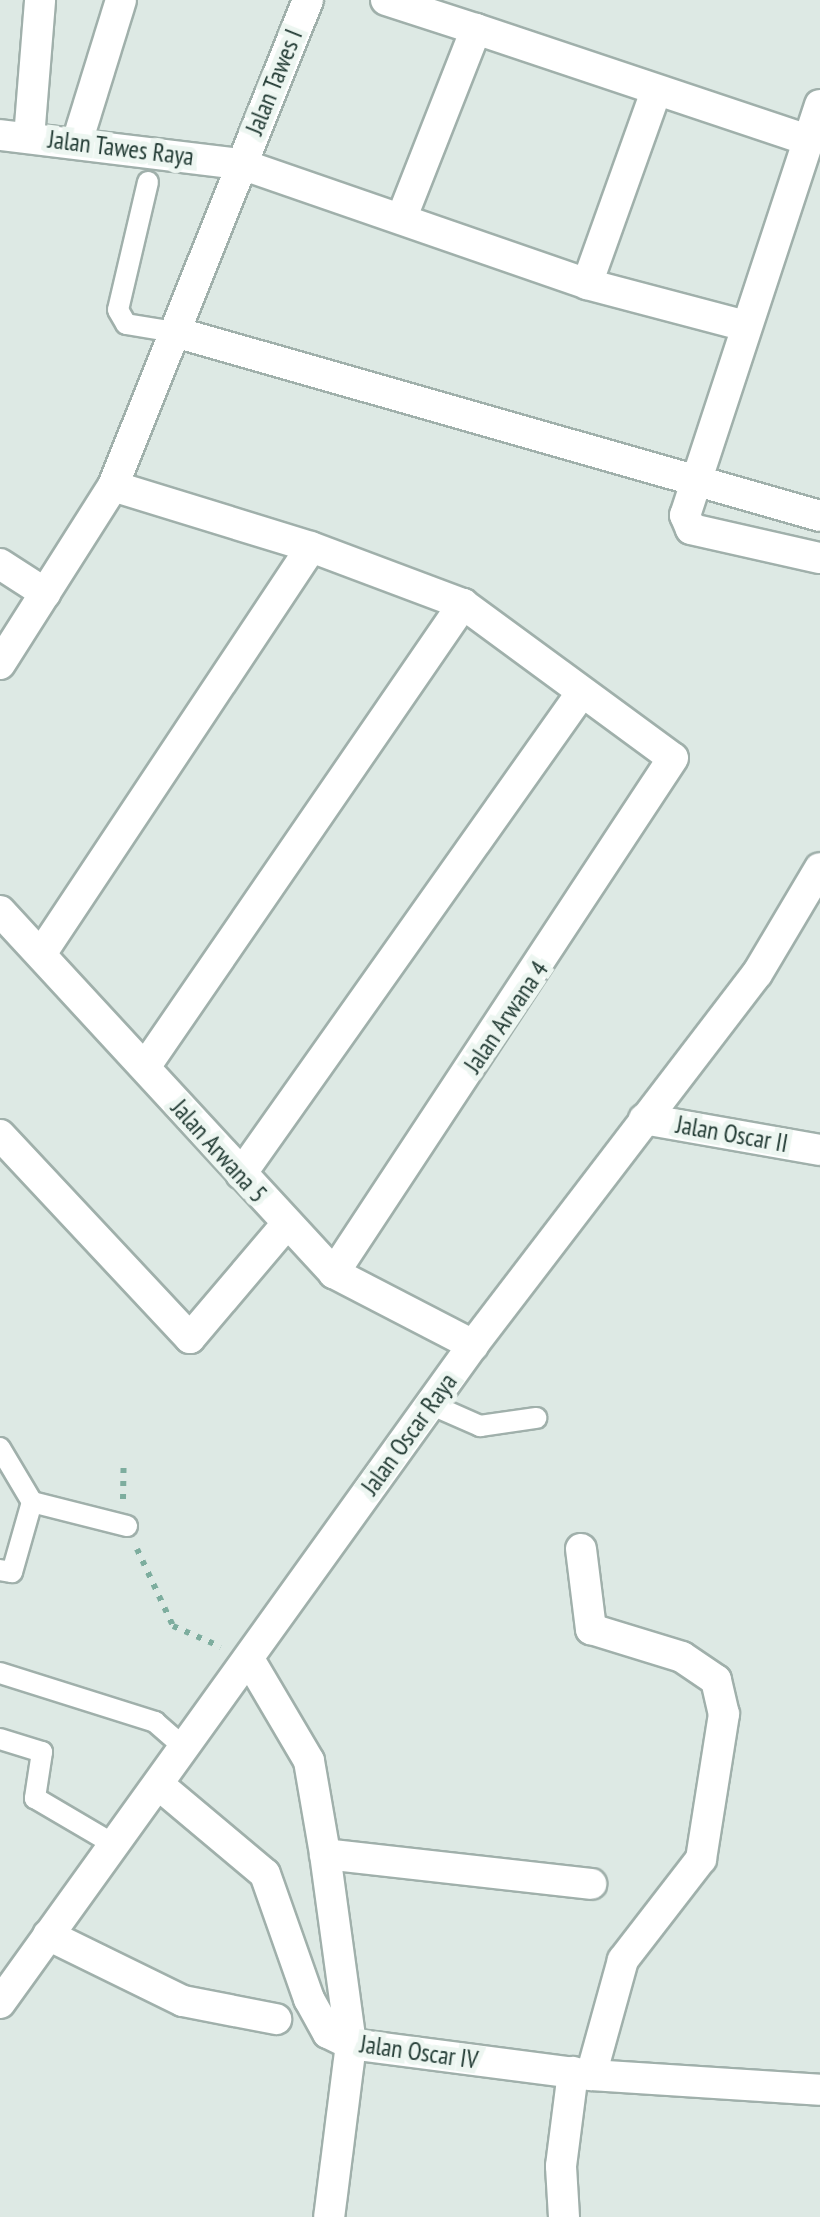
<!DOCTYPE html>
<html>
<head>
<meta charset="utf-8">
<style>
  body { margin:0 }
  #map { position:relative; width:820px; height:2217px; overflow:hidden; background:#dde9e4; font-family:"PT Sans Narrow",sans-serif }
  div>[style] { position:absolute }
  .path>* { height:6px; margin-top:-3px; transform-origin:0; background:repeating-linear-gradient(90deg,#7dad9e 0 5px,transparent 0 13px) }
  .roads { filter:drop-shadow(2px 0 #a0b0ab) drop-shadow(-2px 0 #a0b0ab) drop-shadow(0 2px #a0b0ab) drop-shadow(0 -2px #a0b0ab) }
  .service>* { height:20px; margin:-10px; padding:0 10px; transform-origin:10px; border-radius:10px; background:#fff }
  .minor>* { height:30px; margin:-15px; padding:0 15px; transform-origin:15px; border-radius:15px; background:#fff }
  .tertiary>* { height:30px; margin:-15px; padding:0 15px; transform-origin:15px; border-radius:15px; background:#fff }
  span { translate:-50% -50%; white-space:nowrap; text-align:center; line-height:1.15; -webkit-text-stroke:10px #edf6f1; paint-order:stroke }
  .street-label { font-size:25px; color:#1f3831 }
</style>
</head>
<body>
<div id="map">
  <div class="path">
    <i style="left:123px;top:1499px;width:39px;rotate:-89deg"></i>
    <i style="left:137px;top:1549px;width:85px;rotate:64.9deg"></i>
    <i style="left:173px;top:1626px;width:52px;rotate:23.6deg"></i>
  </div>
  <div class="roads">
    <div class="service">
      <i style="left:148px;top:182px;width:131px;rotate:103.2deg"></i>
      <i style="left:118px;top:310px;width:16px;rotate:60deg"></i>
      <i style="left:126px;top:324px;width:50px;rotate:9.3deg"></i>
      <i style="left:430px;top:1404px;width:55px;rotate:23.7deg"></i>
      <i style="left:480px;top:1426px;width:57px;rotate:-8.1deg"></i>
      <i style="left:0;top:1448px;width:63px;rotate:59.3deg"></i>
      <i style="left:32px;top:1502px;width:73px;rotate:105.9deg"></i>
      <i style="left:12px;top:1572px;width:12px;rotate:-171deg"></i>
      <i style="left:32px;top:1502px;width:98px;rotate:14.2deg"></i>
      <i style="left:0;top:1673px;width:163px;rotate:17.5deg"></i>
      <i style="left:155px;top:1722px;width:41px;rotate:41.1deg"></i>
      <i style="left:0;top:1739px;width:44px;rotate:17.2deg"></i>
      <i style="left:42px;top:1752px;width:47px;rotate:98.7deg"></i>
      <i style="left:35px;top:1798px;width:93px;rotate:30.4deg"></i>
    </div>
    <div class="minor">
      <i style="left:386px;top:0;width:95px;rotate:17.9deg"></i>
      <i style="left:476px;top:29px;width:199px;rotate:111.5deg"></i>
      <i style="left:476px;top:29px;width:349px;rotate:18.5deg"></i>
      <i style="left:820px;top:105px;width:432px;rotate:108.2deg"></i>
      <i style="left:685px;top:515px;width:15px;rotate:67deg"></i>
      <i style="left:691px;top:529px;width:132px;rotate:12.7deg"></i>
      <i style="left:0;top:135px;width:243px;rotate:6.9deg"></i>
      <i style="left:241px;top:164px;width:366px;rotate:19.1deg"></i>
      <i style="left:587px;top:284px;width:164px;rotate:14.8deg"></i>
      <i style="left:29px;top:138px;width:138px;rotate:-85.4deg"></i>
      <i style="left:78px;top:139px;width:145px;rotate:-72.8deg"></i>
      <i style="left:587px;top:284px;width:202px;rotate:-70.3deg"></i>
      <i style="left:175px;top:332px;width:671px;rotate:15.92deg"></i>
      <i style="left:311px;top:547px;width:162px;rotate:20.6deg"></i>
      <i style="left:463px;top:604px;width:260px;rotate:36.3deg"></i>
      <i style="left:673px;top:758px;width:617px;rotate:123.36deg"></i>
      <i style="left:0;top:564px;width:54px;rotate:32.8deg"></i>
      <i style="left:0;top:664px;width:211px;rotate:-57.6deg"></i>
      <i style="left:113px;top:486px;width:524px;rotate:-68.14deg"></i>
      <i style="left:0;top:911px;width:493px;rotate:47.3deg"></i>
      <i style="left:334px;top:1273px;width:157px;rotate:27.4deg"></i>
      <i style="left:41px;top:954px;width:488px;rotate:-56.4deg"></i>
      <i style="left:311px;top:547px;width:207px;rotate:-162.9deg"></i>
      <i style="left:145px;top:1067px;width:562px;rotate:-55.52deg"></i>
      <i style="left:644px;top:1119px;width:179px;rotate:10deg"></i>
      <i style="left:0;top:1135px;width:278px;rotate:46.9deg"></i>
      <i style="left:190px;top:1338px;width:147px;rotate:-49.7deg"></i>
      <i style="left:241px;top:1174px;width:590px;rotate:-54.72deg"></i>
      <i style="left:581px;top:1549px;width:81px;rotate:82.9deg"></i>
      <i style="left:591px;top:1629px;width:95px;rotate:17.1deg"></i>
      <i style="left:682px;top:1657px;width:41px;rotate:34.1deg"></i>
      <i style="left:716px;top:1680px;width:35px;rotate:77deg"></i>
      <i style="left:724px;top:1714px;width:147px;rotate:99deg"></i>
      <i style="left:701px;top:1859px;width:128px;rotate:127.7deg"></i>
      <i style="left:623px;top:1960px;width:119px;rotate:105.5deg"></i>
      <i style="left:249px;top:1659px;width:118px;rotate:59.5deg"></i>
      <i style="left:309px;top:1761px;width:94px;rotate:80.2deg"></i>
      <i style="left:325px;top:1854px;width:192px;rotate:82.2deg"></i>
      <i style="left:351px;top:2044px;width:174px;rotate:97.2deg"></i>
      <i style="left:159px;top:1785px;width:138px;rotate:40deg"></i>
      <i style="left:265px;top:1874px;width:133px;rotate:70.6deg"></i>
      <i style="left:309px;top:1999px;width:39px;rotate:61deg"></i>
      <i style="left:328px;top:2033px;width:25px;rotate:26deg"></i>
      <i style="left:351px;top:2044px;width:242px;rotate:7.4deg"></i>
      <i style="left:591px;top:2075px;width:229px;rotate:3.7deg"></i>
      <i style="left:325px;top:1854px;width:268px;rotate:6.4deg"></i>
      <i style="left:48px;top:1935px;width:150px;rotate:26.1deg"></i>
      <i style="left:183px;top:2001px;width:95px;rotate:11deg"></i>
      <i style="left:564px;top:2217px;width:51px;rotate:-93.4deg"></i>
      <i style="left:561px;top:2166px;width:95px;rotate:-82.7deg"></i>
    </div>
    <div class="tertiary">
      <i style="left:0;top:2003px;width:810px;rotate:-54.29deg"></i>
      <i style="left:473px;top:1345px;width:467px;rotate:-52.6deg"></i>
      <i style="left:757px;top:974px;width:123px;rotate:-59.3deg"></i>
    </div>
  </div>
  <div class="street-label">
    <span style="left:274px;top:82px;rotate:-68deg">Jalan Tawes I</span>
    <span style="left:121px;top:148px;rotate:7deg">Jalan Tawes Raya</span>
    <span style="left:506px;top:1017px;rotate:-56deg">Jalan Arwana 4</span>
    <span style="left:732px;top:1134px;rotate:10deg">Jalan Oscar II</span>
    <span style="left:219px;top:1151px;rotate:48deg">Jalan Arwana 5</span>
    <span style="left:409px;top:1434px;rotate:-54deg">Jalan Oscar Raya</span>
    <span style="left:419px;top:2052px;rotate:8deg">Jalan Oscar IV</span>
  </div>
</div>
</body>
</html>
